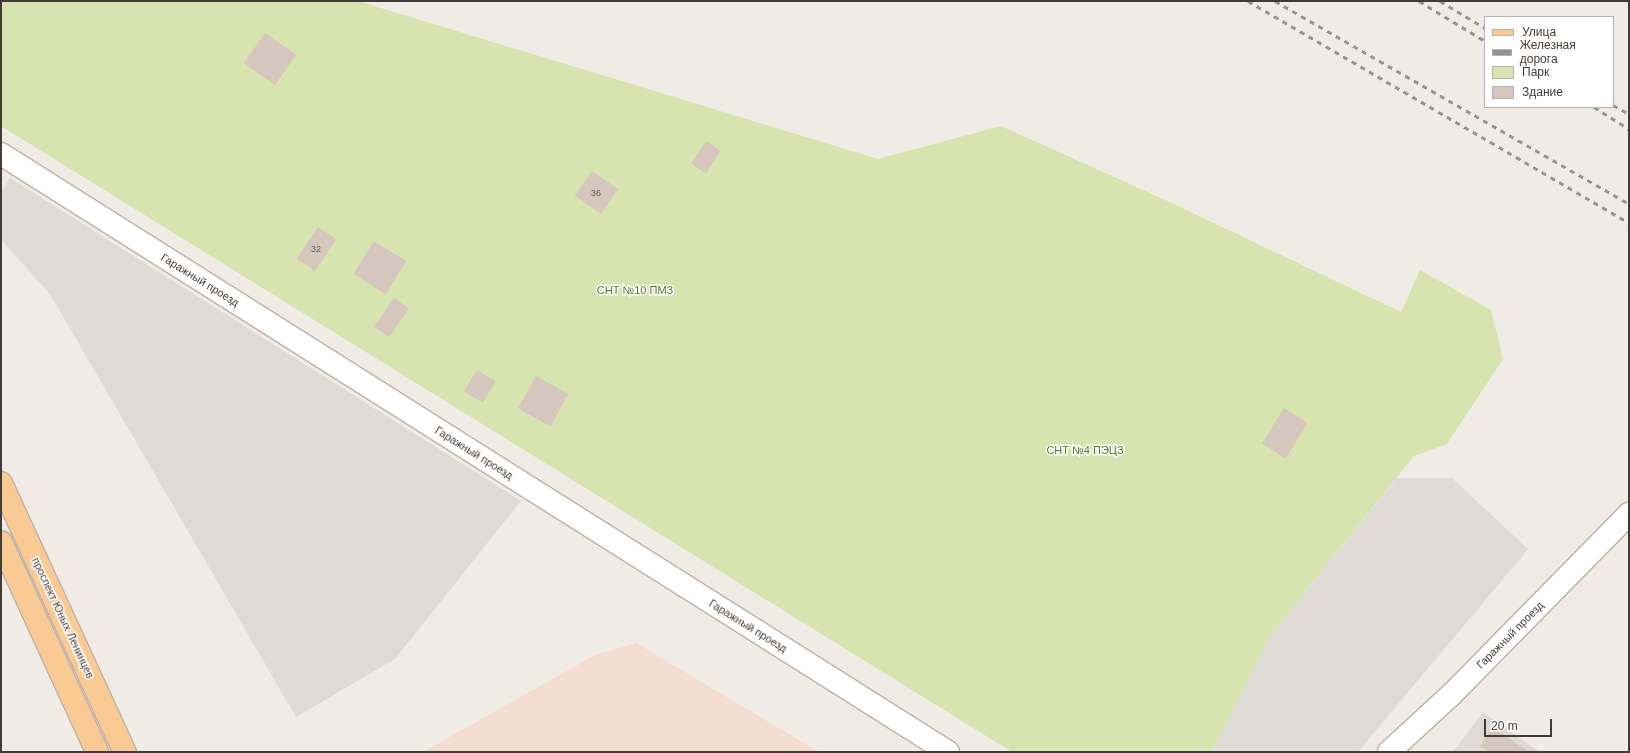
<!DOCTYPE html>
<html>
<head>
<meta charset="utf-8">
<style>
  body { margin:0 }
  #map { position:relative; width:1630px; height:753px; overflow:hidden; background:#f1ebe5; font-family:Arial,sans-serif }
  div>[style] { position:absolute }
  .commercial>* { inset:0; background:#f3ddd0 }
  .industrial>* { inset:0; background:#e0dad6 }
  .green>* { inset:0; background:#d7e4af }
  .building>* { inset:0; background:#d5c7bd; transform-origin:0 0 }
  .roads { filter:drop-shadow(1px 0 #bcb1a8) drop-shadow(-1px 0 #bcb1a8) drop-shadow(0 1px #bcb1a8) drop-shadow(0 -1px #bcb1a8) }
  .minor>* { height:22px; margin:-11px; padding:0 11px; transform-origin:11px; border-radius:11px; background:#fff }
  .major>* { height:22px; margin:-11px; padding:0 11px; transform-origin:11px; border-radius:11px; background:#faca95 }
  .rail>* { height:3px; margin-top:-1.5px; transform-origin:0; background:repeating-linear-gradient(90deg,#949494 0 5px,transparent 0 10px) }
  span { translate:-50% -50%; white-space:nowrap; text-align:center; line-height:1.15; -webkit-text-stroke:3px #fff; paint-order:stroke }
  .number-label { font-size:9px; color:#685e57 }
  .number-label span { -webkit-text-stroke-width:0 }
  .street-label { font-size:11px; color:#433b35 }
  .park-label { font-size:11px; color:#54722b }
  .frame { position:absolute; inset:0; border:2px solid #433b35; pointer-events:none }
  .legend { position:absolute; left:1484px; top:16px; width:130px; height:92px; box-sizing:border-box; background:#fff; border:1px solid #b4b1ae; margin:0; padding:5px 7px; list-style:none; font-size:12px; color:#433b35 }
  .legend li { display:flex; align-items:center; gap:8px; height:20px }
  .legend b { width:20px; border:1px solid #b4b1ae }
  .scale { position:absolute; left:1484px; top:719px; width:68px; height:18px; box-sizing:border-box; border:2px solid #433b35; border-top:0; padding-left:5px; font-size:12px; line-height:14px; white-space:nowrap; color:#433b35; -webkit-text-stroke:3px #fff; paint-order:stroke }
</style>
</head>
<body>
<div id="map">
  <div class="commercial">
    <i style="clip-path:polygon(636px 643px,819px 752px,423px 752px,595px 655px)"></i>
  </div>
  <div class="industrial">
    <i style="clip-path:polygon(10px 178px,521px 501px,395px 659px,296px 717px,50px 294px,1px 240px,1px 192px)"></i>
    <i style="clip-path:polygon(1397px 478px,1452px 478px,1528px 549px,1358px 752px,1212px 752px,1270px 636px)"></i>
    <i style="clip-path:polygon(1483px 712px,1540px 752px,1453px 752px)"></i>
  </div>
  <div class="green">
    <i style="clip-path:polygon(1px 1px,358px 1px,878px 159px,1001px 126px,1161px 198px,1401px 312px,1420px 270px,1491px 310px,1503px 359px,1447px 444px,1414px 456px,1270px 636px,1212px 752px,1012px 752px,1px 126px)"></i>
  </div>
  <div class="building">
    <i style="left:265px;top:33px;width:38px;height:37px;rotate:35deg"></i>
    <i style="left:706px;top:141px;width:18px;height:27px;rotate:34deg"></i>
    <i style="left:592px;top:171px;width:32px;height:30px;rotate:35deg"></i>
    <i style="left:318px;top:227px;width:22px;height:38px;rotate:34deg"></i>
    <i style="left:374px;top:241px;width:38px;height:39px;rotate:32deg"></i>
    <i style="left:394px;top:298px;width:18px;height:35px;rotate:34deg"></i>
    <i style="left:477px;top:370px;width:22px;height:25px;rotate:32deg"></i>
    <i style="left:536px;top:376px;width:37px;height:37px;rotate:29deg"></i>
    <i style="left:1284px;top:408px;width:28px;height:42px;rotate:32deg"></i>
    <i style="clip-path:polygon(1493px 727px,1529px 752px,1490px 752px,1480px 746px)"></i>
  </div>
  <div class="roads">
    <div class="minor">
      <i style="left:1px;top:154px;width:1120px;rotate:32.27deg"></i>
      <i style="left:1389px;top:752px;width:84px;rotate:-42.6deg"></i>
      <i style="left:1451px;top:695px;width:254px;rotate:-45.5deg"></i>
    </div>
    <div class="major">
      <i style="left:1px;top:483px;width:296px;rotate:65.3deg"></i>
      <i style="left:1px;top:542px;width:231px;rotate:65.4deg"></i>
    </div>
  </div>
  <div class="rail">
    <i style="left:1248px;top:1px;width:441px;rotate:30.2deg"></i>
    <i style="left:1275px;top:1px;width:408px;rotate:29.8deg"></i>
    <i style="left:1419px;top:1px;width:77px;rotate:31.2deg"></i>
    <i style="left:1440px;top:1px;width:52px;rotate:31deg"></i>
    <i style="left:1613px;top:105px;width:18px;rotate:29deg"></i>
    <i style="left:1594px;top:107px;width:41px;rotate:32.2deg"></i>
  </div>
  <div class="number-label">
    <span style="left:596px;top:193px">36</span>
    <span style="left:316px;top:249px">32</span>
  </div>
  <div class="street-label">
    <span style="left:200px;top:280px;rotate:32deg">Гаражный проезд</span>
    <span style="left:474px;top:453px;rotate:32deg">Гаражный проезд</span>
    <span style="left:63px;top:618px;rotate:65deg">проспект Юных Ленинцев</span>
    <span style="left:748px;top:626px;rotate:32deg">Гаражный проезд</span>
    <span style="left:1510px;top:635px;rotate:-45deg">Гаражный проезд</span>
  </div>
  <div class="park-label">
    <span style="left:635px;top:290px">СНТ №10 ПМЗ</span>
    <span style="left:1085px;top:450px">СНТ №4 ПЭЦЗ</span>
  </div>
  <div class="frame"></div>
  <ul class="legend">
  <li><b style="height:5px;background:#faca95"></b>Улица</li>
  <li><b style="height:5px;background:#949494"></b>Железная дорога</li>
  <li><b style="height:11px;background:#d7e4af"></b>Парк</li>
  <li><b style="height:11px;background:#d5c7bd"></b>Здание</li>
  </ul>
  <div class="scale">20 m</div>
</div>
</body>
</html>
